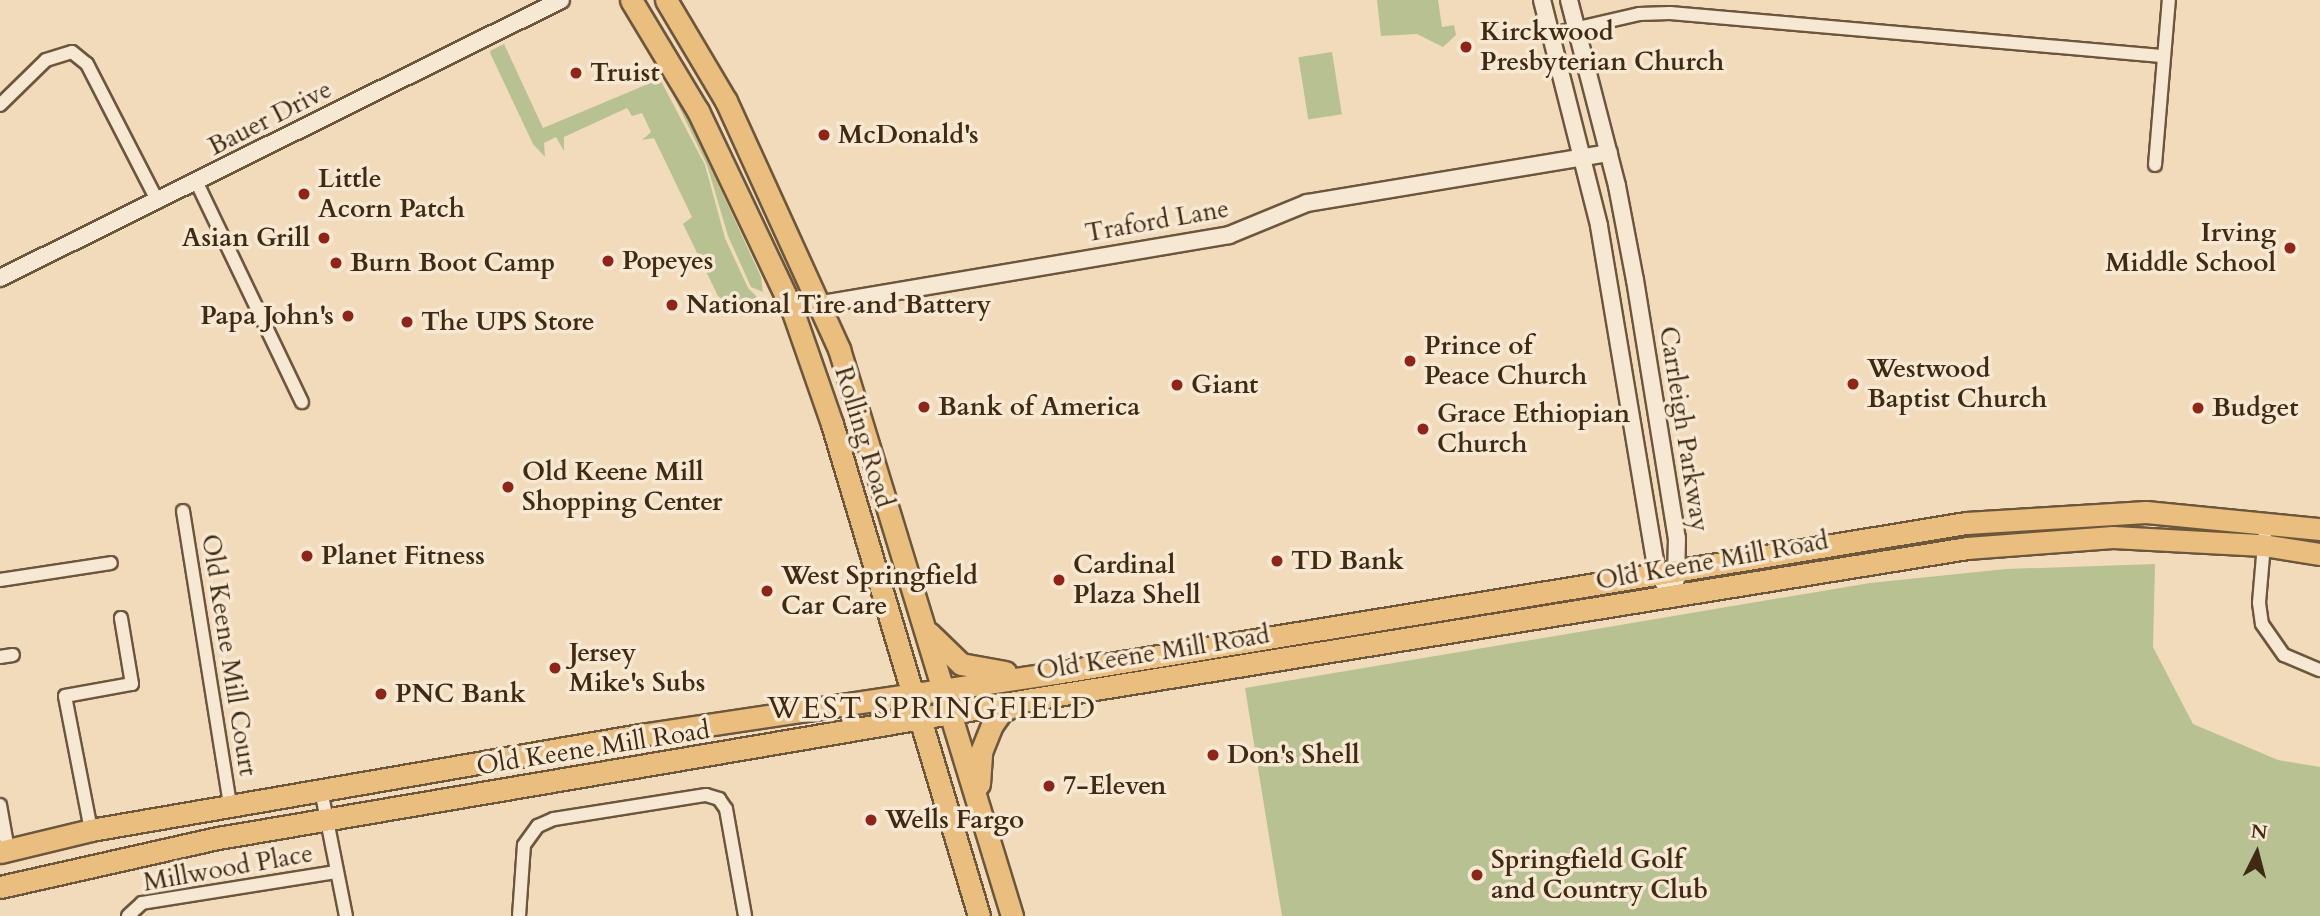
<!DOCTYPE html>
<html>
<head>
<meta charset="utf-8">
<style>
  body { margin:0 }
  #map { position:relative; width:2320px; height:916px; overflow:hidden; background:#f2dbbb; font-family:Cardo,serif }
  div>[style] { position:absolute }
  .green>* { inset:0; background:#b8c192; transform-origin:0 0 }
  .roads { filter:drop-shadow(2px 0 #6c563c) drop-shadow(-2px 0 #6c563c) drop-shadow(0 2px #6c563c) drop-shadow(0 -2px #6c563c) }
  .minor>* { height:12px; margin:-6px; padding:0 6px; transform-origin:6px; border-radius:6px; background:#f7e8d3 }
  .tertiary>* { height:16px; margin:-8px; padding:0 8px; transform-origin:8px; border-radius:8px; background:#f7e8d3 }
  .primary>* { height:21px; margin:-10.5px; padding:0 10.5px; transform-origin:10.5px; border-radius:10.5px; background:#e9be7e }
  .dots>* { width:19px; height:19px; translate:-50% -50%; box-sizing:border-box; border:4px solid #f7e8d3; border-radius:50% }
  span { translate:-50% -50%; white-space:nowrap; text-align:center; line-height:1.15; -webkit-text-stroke:7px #f7e8d3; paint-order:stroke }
  .poi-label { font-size:26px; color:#402a11; font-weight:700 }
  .left { translate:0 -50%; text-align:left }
  .right { translate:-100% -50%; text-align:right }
  .street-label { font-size:26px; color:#402a11 }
  .quarter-label { font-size:30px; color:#402a11; letter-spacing:2px }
  .north { position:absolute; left:2222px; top:818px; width:70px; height:70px; -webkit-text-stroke:5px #f7e8d3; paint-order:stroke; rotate:6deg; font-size:19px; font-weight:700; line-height:28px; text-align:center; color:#402a11 }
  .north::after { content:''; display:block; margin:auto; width:24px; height:32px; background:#402a11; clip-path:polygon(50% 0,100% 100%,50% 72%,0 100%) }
</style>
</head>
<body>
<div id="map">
  <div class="green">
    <i style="clip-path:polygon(1377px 0,1438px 0,1442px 27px,1454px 25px,1456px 35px,1443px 47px,1417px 34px,1381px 36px)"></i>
    <i style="clip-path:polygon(504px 44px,543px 128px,660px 79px,705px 165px,725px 238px,748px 288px,759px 299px,756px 303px,734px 309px,718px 296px,683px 224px,692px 217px,654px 138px,642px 140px,651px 132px,642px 113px,632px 116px,627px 108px,564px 137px,564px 151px,556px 137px,544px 143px,545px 157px,533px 144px,491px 55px,490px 51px)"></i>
    <i style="left:1332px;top:52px;width:63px;height:34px;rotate:81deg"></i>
    <i style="clip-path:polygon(666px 80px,678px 97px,761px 277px,763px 292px,751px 287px,728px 236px,707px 165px)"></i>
    <i style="clip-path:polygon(2155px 564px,2153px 647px,2193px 724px,2278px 760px,2320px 767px,2320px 916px,1282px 916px,1245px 688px,1870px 583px,2006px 569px)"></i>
  </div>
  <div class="roads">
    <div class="minor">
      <i style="left:1552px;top:34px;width:89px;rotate:-12.9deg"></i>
      <i style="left:1639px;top:14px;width:31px;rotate:-2deg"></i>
      <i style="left:1670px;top:13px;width:496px;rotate:5deg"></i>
      <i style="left:0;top:105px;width:64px;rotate:-44.4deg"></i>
      <i style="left:46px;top:60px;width:27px;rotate:-17deg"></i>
      <i style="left:72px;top:52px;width:19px;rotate:39deg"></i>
      <i style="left:87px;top:64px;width:155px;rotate:62.8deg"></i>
      <i style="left:2155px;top:165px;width:166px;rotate:-85.2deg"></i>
      <i style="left:197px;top:183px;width:243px;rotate:64.4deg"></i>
      <i style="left:183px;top:511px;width:299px;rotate:80.9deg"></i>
      <i style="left:2266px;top:521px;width:82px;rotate:94.9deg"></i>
      <i style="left:2259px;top:603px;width:21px;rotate:82deg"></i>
      <i style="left:2262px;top:624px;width:38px;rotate:55deg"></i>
      <i style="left:2284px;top:655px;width:39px;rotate:23deg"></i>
      <i style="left:0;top:580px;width:112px;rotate:-8.7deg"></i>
      <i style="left:0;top:657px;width:13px;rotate:-9deg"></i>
      <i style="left:321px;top:790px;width:128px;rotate:78.8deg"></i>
      <i style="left:0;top:805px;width:46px;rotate:79.9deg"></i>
      <i style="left:91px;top:830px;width:136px;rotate:-101deg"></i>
      <i style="left:65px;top:696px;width:68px;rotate:-10.2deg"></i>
      <i style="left:132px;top:684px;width:67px;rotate:-99.5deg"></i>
      <i style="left:128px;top:916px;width:19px;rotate:-43deg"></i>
      <i style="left:142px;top:903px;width:195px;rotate:-9.1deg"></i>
      <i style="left:519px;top:916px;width:71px;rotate:-86deg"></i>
      <i style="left:524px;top:845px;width:24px;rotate:-54deg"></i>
      <i style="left:538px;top:826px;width:17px;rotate:-24deg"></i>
      <i style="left:554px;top:819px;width:154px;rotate:-9deg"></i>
      <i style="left:706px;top:795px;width:14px;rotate:17deg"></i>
      <i style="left:719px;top:799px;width:12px;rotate:55deg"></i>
      <i style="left:726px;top:809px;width:109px;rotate:79.9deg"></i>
    </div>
    <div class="tertiary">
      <i style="left:1542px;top:0;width:233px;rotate:75.8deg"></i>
      <i style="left:1599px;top:226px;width:351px;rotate:80.5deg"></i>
      <i style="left:1657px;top:572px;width:28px;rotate:58deg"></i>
      <i style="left:1569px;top:0;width:192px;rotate:75.5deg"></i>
      <i style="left:1617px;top:186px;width:96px;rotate:79.2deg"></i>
      <i style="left:1635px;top:280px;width:261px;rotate:80.8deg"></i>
      <i style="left:1677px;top:538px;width:42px;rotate:91.4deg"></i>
      <i style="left:0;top:278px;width:626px;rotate:-26.36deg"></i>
      <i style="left:792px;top:309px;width:443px;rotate:-9.6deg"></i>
      <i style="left:1229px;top:235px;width:84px;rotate:-22.3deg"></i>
      <i style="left:1307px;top:203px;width:306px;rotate:-9.4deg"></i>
    </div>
    <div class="primary">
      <i style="left:631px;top:0;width:130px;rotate:58.9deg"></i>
      <i style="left:698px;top:111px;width:219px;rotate:64.6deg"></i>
      <i style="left:792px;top:309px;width:122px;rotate:70.8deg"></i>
      <i style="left:832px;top:424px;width:513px;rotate:73.36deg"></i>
      <i style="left:666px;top:0;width:117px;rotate:59.3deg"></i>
      <i style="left:726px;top:101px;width:273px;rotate:65.5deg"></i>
      <i style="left:839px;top:349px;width:593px;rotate:73.03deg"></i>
      <i style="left:929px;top:633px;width:45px;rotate:44.1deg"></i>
      <i style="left:961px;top:664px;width:45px;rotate:10.3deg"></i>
      <i style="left:979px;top:784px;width:32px;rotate:-86deg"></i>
      <i style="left:981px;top:752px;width:29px;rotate:-68deg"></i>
      <i style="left:992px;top:725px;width:16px;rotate:-55deg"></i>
      <i style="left:1001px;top:712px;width:16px;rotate:-27deg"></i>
      <i style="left:0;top:852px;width:94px;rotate:-13.6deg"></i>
      <i style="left:91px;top:830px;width:557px;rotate:-9.82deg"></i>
      <i style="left:640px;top:735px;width:420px;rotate:-8.5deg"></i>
      <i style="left:1055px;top:673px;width:923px;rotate:-9.35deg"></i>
      <i style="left:1966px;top:523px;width:180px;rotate:-3.5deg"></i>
      <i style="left:2146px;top:512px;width:175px;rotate:5.6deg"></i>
      <i style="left:0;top:887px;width:223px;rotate:-12.7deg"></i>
      <i style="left:218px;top:838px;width:827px;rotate:-9.68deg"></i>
      <i style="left:1033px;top:699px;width:946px;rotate:-9.18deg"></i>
      <i style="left:1967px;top:548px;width:146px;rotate:-4.3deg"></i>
      <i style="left:2113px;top:537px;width:150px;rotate:3.1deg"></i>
      <i style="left:2263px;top:545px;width:58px;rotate:9deg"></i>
    </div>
  </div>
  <div class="dots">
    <i style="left:1466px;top:47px;background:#8f2418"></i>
    <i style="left:576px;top:73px;background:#8f2418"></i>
    <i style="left:824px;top:135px;background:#8f2418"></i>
    <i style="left:304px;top:194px;background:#8f2418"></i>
    <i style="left:324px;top:238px;background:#8f2418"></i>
    <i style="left:2290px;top:248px;background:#8f2418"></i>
    <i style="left:608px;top:261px;background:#8f2418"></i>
    <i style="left:336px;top:263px;background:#8f2418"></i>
    <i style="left:672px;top:305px;background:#8f2418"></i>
    <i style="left:348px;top:316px;background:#8f2418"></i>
    <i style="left:407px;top:322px;background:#8f2418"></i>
    <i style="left:1410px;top:361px;background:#8f2418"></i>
    <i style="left:1853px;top:384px;background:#8f2418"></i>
    <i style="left:1177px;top:385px;background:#8f2418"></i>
    <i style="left:924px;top:407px;background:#8f2418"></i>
    <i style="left:2198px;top:408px;background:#8f2418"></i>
    <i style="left:1423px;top:429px;background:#8f2418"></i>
    <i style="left:508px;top:487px;background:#8f2418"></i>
    <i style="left:307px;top:556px;background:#8f2418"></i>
    <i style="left:1277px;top:561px;background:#8f2418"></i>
    <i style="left:1059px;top:580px;background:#8f2418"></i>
    <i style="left:767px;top:591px;background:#8f2418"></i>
    <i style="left:555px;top:668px;background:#8f2418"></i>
    <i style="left:381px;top:694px;background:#8f2418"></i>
    <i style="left:1213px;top:755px;background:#8f2418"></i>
    <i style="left:1049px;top:786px;background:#8f2418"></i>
    <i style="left:871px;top:820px;background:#8f2418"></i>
    <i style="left:1477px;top:875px;background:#8f2418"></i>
  </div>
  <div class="poi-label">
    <span class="left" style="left:1480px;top:47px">Kirckwood<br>Presbyterian Church</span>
    <span class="left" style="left:590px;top:73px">Truist</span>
    <span class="left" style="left:838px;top:135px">McDonald's</span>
    <span class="left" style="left:318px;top:194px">Little<br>Acorn Patch</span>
    <span class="right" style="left:2276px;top:248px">Irving<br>Middle School</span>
    <span class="right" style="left:310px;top:238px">Asian Grill</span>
    <span class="left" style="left:622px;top:261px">Popeyes</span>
    <span class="left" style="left:350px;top:263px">Burn Boot Camp</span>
    <span class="left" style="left:686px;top:305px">National Tire and Battery</span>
    <span class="right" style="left:334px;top:316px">Papa John's</span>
    <span class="left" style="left:421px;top:322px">The UPS Store</span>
    <span class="left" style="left:1424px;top:361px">Prince of<br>Peace Church</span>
    <span class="left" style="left:1867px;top:384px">Westwood<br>Baptist Church</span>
    <span class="left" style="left:1191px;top:385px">Giant</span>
    <span class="left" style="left:938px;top:407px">Bank of America</span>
    <span class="left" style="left:2212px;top:408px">Budget</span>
    <span class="left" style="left:1437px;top:429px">Grace Ethiopian<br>Church</span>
    <span class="left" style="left:522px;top:487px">Old Keene Mill<br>Shopping Center</span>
    <span class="left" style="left:321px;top:556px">Planet Fitness</span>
    <span class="left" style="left:1291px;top:561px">TD Bank</span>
    <span class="left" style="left:1073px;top:580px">Cardinal<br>Plaza Shell</span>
    <span class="left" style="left:781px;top:591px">West Springfield<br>Car Care</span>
    <span class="left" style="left:569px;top:668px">Jersey<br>Mike's Subs</span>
    <span class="left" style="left:395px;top:694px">PNC Bank</span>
    <span class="left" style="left:1227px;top:755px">Don's Shell</span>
    <span class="left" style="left:1063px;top:786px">7-Eleven</span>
    <span class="left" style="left:885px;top:820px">Wells Fargo</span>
    <span class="left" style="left:1491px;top:875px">Springfield Golf<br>and Country Club</span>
  </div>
  <div class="street-label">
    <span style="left:270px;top:118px;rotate:-27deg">Bauer Drive</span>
    <span style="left:1157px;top:221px;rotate:-10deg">Traford Lane</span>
    <span style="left:1684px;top:429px;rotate:81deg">Carrleigh Parkway</span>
    <span style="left:864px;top:437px;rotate:73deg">Rolling Road</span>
    <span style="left:1712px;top:561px;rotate:-10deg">Old Keene Mill Road</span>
    <span style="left:1153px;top:653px;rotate:-9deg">Old Keene Mill Road</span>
    <span style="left:229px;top:655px;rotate:81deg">Old Keene Mill Court</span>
    <span style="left:593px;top:748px;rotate:-9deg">Old Keene Mill Road</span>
    <span style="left:228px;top:868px;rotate:-10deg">Millwood Place</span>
  </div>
  <div class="quarter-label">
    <span style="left:932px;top:709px">WEST SPRINGFIELD</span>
  </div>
  <div class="north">N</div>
</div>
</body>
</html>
